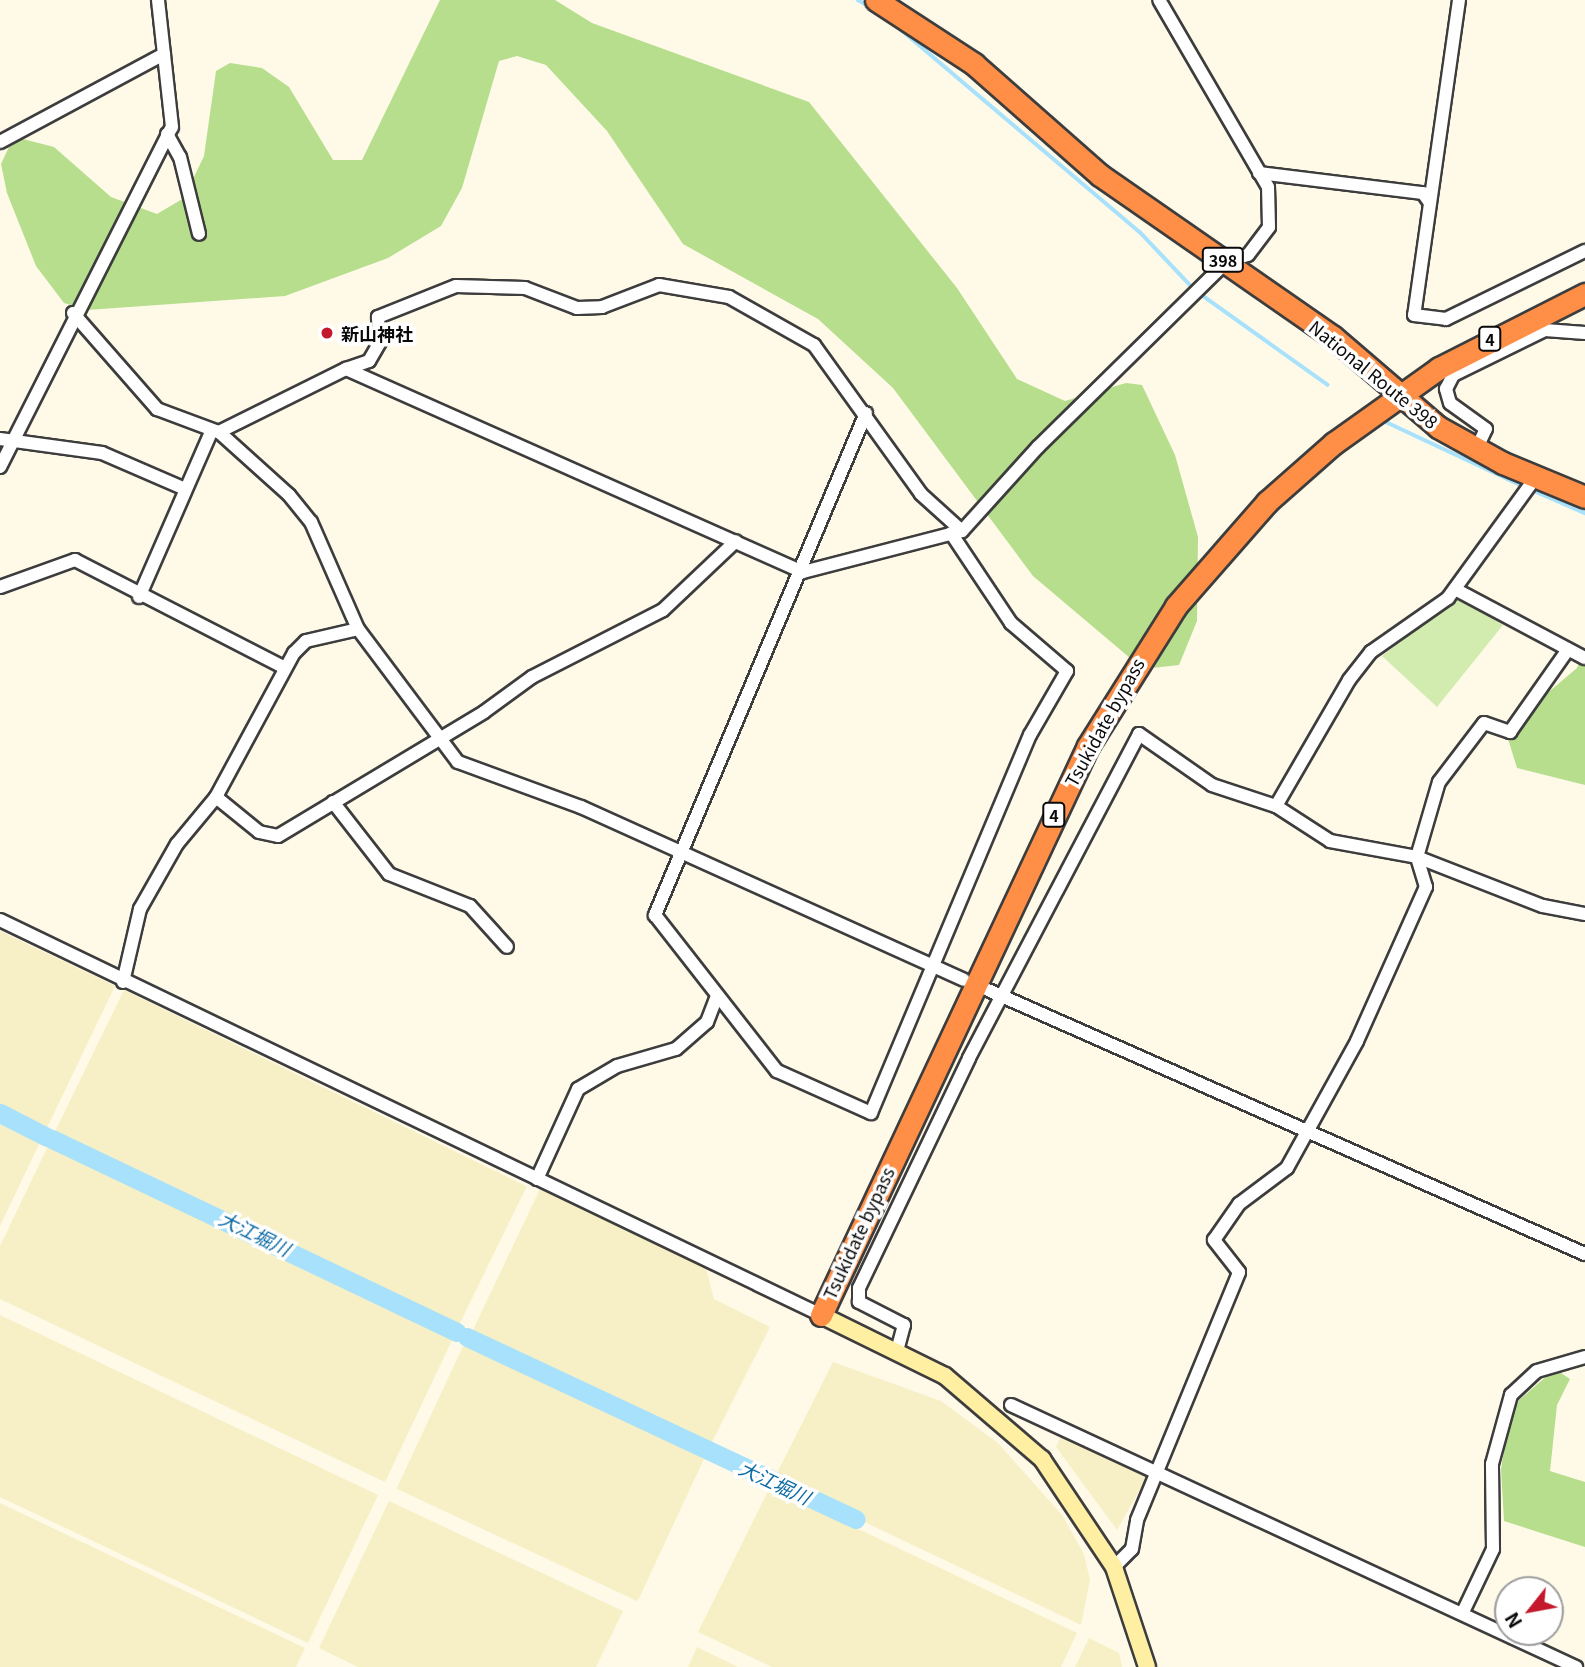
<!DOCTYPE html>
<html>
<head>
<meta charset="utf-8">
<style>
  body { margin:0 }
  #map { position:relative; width:1585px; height:1667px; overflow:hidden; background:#fff9e8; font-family:Georgia,"Noto Sans JP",serif }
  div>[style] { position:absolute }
  .farmland>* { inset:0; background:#f7f0c6; transform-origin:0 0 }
  .green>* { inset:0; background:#d2ecaf }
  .forest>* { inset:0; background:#b6de8d }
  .stream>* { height:3.5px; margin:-1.75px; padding:0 1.75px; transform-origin:1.75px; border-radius:1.75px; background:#a8e1fb }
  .river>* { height:19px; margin:-9.5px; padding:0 9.5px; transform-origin:9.5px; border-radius:9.5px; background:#a8e1fb }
  .roads { filter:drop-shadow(2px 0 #3d3d3d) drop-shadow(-2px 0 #3d3d3d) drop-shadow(0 2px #3d3d3d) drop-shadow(0 -2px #3d3d3d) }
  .street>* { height:12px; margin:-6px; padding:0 6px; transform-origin:6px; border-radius:6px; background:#fff }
  .secondary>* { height:16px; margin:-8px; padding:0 8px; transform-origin:8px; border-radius:8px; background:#ffefa3 }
  .highway>* { height:21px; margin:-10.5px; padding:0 10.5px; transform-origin:10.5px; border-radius:10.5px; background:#ff8f46 }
  .dots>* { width:19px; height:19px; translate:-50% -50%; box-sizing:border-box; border:4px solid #fff; border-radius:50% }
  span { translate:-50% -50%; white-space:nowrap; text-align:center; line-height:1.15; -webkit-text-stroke:7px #fff; paint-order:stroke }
  .shield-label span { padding:2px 5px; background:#fff; border:2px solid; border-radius:5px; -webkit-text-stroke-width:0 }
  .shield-label { font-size:16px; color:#0a0a0a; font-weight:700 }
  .poi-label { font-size:18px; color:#0a0a0a; font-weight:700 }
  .left { translate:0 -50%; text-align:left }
  .street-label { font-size:18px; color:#0a0a0a }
  .water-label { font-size:19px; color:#0c6ba4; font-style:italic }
  .north { position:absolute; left:1494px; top:1576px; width:70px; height:70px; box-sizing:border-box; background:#fff; border:2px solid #9d9d9d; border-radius:50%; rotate:239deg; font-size:19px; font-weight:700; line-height:28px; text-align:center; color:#0a0a0a }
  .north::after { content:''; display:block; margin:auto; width:24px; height:32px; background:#c4192c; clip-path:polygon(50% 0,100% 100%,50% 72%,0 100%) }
</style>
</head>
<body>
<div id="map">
  <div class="farmland">
    <i style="clip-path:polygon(0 931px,115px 986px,45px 1132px,0 1110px)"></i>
    <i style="left:124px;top:990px;width:448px;height:162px;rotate:26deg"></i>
    <i style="clip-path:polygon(0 1120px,41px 1140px,0 1226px)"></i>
    <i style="clip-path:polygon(49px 1144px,454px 1336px,385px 1482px,0 1299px,0 1246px)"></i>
    <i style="clip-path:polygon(540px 1189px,706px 1268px,714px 1299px,770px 1327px,709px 1448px,471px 1334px)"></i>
    <i style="clip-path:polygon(0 1315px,378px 1495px,308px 1643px,0 1497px)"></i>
    <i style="left:465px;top:1342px;width:266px;height:162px;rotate:25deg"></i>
    <i style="clip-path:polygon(833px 1362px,941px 1401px,998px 1443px,1062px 1515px,1084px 1554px,1090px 1580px,1081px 1625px,774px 1479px)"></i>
    <i style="clip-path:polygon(1061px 1436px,1147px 1477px,1117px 1530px,1056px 1447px)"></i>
    <i style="clip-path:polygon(770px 1487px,1077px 1633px,1061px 1667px,772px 1667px,698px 1632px)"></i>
    <i style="clip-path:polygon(389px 1501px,623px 1611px,596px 1667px,358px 1667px,319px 1648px)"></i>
    <i style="clip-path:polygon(0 1503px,305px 1648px,296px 1667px,0 1667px)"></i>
    <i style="clip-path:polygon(1089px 1638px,1119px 1653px,1122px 1667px,1075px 1667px)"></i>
    <i style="clip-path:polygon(697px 1647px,738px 1667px,688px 1667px)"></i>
  </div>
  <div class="green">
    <i style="clip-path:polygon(1458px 598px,1503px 625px,1437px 707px,1382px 656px)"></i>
  </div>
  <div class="forest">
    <i style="clip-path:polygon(440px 0,555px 0,592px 23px,809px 102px,957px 288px,1017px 379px,1065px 401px,1126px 383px,1142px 385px,1175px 455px,1198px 537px,1197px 621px,1179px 665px,1143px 669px,1033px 576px,893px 388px,818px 319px,683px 244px,607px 131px,546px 65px,517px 56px,499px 61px,462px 188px,441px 226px,388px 258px,285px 296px,87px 310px,64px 303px,36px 266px,7px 193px,1px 164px,9px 147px,23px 139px,54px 147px,111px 197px,157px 214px,184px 198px,204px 156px,216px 71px,230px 63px,262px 68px,289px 87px,333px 160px,362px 160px)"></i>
    <i style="clip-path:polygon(1585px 650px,1585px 785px,1517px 768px,1505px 729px,1577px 668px)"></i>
    <i style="clip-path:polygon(1555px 1369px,1570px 1379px,1557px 1405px,1550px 1471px,1585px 1482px,1585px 1547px,1504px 1521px,1501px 1469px,1509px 1421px,1519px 1400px)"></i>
  </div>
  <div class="stream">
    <i style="left:858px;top:0;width:13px;rotate:29deg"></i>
    <i style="left:898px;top:27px;width:317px;rotate:40.3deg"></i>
    <i style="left:1140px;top:232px;width:77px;rotate:46.6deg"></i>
    <i style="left:1199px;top:293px;width:158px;rotate:35.5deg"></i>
    <i style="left:1384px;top:421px;width:156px;rotate:25.1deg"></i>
    <i style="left:1532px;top:490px;width:58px;rotate:23.5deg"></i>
  </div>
  <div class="river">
    <i style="left:0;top:1113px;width:53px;rotate:27.1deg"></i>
    <i style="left:52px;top:1139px;width:448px;rotate:25.5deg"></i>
    <i style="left:467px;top:1337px;width:429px;rotate:25.1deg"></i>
  </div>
  <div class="roads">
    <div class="street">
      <i style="left:1459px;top:0;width:318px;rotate:98.1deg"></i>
      <i style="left:1414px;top:315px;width:32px;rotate:7deg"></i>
      <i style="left:1446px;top:319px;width:155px;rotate:-26.1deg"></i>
      <i style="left:167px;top:134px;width:26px;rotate:61deg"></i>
      <i style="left:180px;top:157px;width:79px;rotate:76.1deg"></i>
      <i style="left:0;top:142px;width:186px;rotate:-28.2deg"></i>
      <i style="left:1259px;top:173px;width:165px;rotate:7deg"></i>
      <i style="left:1423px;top:193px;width:12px;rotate:55deg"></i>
      <i style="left:73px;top:313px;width:128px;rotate:48.8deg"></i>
      <i style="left:157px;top:409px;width:66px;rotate:20.4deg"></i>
      <i style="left:219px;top:432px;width:94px;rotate:42deg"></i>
      <i style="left:289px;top:495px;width:35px;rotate:51deg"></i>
      <i style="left:311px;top:522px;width:117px;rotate:66.3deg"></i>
      <i style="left:358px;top:629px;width:166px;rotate:53.1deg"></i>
      <i style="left:458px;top:762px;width:131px;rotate:20.1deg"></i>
      <i style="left:581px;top:807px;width:420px;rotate:24.3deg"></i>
      <i style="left:346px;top:369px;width:24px;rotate:-19deg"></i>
      <i style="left:369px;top:361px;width:22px;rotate:-60deg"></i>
      <i style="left:380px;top:342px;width:25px;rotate:-95deg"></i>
      <i style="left:378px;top:317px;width:84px;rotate:-21.7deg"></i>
      <i style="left:456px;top:286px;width:69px;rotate:1.7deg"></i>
      <i style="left:525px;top:288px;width:56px;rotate:21deg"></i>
      <i style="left:577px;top:308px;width:25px;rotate:-2deg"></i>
      <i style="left:602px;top:307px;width:61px;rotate:-21.1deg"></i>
      <i style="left:659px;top:285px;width:71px;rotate:9.7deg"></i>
      <i style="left:729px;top:297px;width:98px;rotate:29.5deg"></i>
      <i style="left:814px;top:345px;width:183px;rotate:54.3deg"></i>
      <i style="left:921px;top:494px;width:55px;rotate:42.1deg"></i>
      <i style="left:866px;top:413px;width:545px;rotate:112.8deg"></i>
      <i style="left:655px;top:915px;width:198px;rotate:52deg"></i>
      <i style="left:777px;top:1071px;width:103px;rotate:24.1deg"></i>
      <i style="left:871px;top:1113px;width:410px;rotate:-67.2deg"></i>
      <i style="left:1030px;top:735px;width:74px;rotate:-60deg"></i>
      <i style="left:1067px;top:671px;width:74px;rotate:-139.4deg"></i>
      <i style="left:1011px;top:623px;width:108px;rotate:-123.7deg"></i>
      <i style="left:219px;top:432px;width:142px;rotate:-26.4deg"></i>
      <i style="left:346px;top:369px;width:500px;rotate:23.95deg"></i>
      <i style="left:803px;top:572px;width:164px;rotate:-14.5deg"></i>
      <i style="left:962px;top:531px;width:113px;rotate:-47.9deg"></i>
      <i style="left:1038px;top:447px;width:264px;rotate:-44.5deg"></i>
      <i style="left:1226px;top:262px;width:23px;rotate:-18deg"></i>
      <i style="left:1248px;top:255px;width:35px;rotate:-53deg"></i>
      <i style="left:1269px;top:227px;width:40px;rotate:-91.4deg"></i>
      <i style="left:1268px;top:187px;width:216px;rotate:-120.2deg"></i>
      <i style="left:0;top:439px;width:103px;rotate:7.8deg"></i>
      <i style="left:102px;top:453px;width:90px;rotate:23.4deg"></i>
      <i style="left:1476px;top:450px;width:23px;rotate:-65deg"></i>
      <i style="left:1486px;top:429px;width:44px;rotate:-144.2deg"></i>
      <i style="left:1450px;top:403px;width:15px;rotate:-106deg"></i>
      <i style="left:1446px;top:389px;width:16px;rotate:-63deg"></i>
      <i style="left:1453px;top:375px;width:102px;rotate:-26.1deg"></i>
      <i style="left:1545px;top:330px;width:40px;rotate:4.3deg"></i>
      <i style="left:0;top:467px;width:381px;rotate:-63.2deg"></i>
      <i style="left:172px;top:127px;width:128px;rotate:-96.3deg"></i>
      <i style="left:0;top:587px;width:80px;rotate:-19.8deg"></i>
      <i style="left:75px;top:560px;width:236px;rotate:27.2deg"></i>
      <i style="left:1455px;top:589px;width:147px;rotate:28deg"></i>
      <i style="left:139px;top:597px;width:182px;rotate:-66.4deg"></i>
      <i style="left:216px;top:797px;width:55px;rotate:39.1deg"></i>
      <i style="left:259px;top:832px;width:19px;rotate:12deg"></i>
      <i style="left:278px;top:836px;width:240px;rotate:-31deg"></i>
      <i style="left:484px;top:712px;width:59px;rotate:-36.1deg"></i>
      <i style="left:532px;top:677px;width:147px;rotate:-27.1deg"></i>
      <i style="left:663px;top:610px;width:100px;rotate:-43.4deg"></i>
      <i style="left:333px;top:802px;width:91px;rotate:52.1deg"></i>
      <i style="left:389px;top:874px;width:87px;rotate:21.6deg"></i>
      <i style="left:470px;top:906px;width:55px;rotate:47.9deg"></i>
      <i style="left:1276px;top:806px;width:146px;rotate:-59.9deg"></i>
      <i style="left:1349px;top:680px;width:36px;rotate:-52deg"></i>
      <i style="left:1371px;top:652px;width:94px;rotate:-35deg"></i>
      <i style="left:1448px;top:598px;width:150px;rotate:-54deg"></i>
      <i style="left:0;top:920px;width:911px;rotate:25.69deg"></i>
      <i style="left:123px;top:982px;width:75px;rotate:-76.9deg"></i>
      <i style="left:140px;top:909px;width:75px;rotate:-60.4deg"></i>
      <i style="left:177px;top:844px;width:61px;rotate:-50.3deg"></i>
      <i style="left:216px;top:797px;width:164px;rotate:-61.6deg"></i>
      <i style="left:294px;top:653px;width:17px;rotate:-45deg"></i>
      <i style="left:306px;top:641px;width:53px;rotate:-13deg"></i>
      <i style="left:988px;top:990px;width:653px;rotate:23.86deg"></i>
      <i style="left:537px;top:1179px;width:99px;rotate:-65.5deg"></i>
      <i style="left:578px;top:1089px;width:45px;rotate:-30.5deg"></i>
      <i style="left:617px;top:1066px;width:61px;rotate:-16.1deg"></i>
      <i style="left:676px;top:1049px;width:41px;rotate:-41.1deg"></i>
      <i style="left:707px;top:1022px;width:26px;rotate:-69deg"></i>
      <i style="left:897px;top:1351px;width:27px;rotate:-75deg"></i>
      <i style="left:904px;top:1325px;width:51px;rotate:-152.9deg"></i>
      <i style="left:859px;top:1302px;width:14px;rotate:-90deg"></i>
      <i style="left:859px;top:1288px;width:255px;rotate:-64.4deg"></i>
      <i style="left:969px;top:1058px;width:366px;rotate:-62.3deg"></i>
      <i style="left:1139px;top:734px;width:89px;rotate:34.9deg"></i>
      <i style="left:1212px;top:785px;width:67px;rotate:18.2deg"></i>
      <i style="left:1276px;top:806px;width:64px;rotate:32.9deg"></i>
      <i style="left:1330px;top:841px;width:88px;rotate:10.4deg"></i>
      <i style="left:1417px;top:857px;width:135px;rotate:21.3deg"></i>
      <i style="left:1543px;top:906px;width:43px;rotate:10.8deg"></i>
      <i style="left:1011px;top:1405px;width:623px;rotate:24.88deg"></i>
      <i style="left:1114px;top:1567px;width:25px;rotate:-45deg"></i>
      <i style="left:1132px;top:1549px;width:29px;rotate:-80deg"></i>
      <i style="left:1137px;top:1520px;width:268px;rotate:-67.6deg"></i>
      <i style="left:1239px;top:1272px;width:41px;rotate:-128deg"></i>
      <i style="left:1214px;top:1240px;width:44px;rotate:-55.2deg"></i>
      <i style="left:1239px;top:1204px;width:60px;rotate:-36.9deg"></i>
      <i style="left:1287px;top:1168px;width:145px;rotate:-61.1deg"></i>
      <i style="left:1357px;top:1041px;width:169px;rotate:-65.9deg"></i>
      <i style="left:1426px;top:887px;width:31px;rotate:-107deg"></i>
      <i style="left:1417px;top:857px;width:78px;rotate:-73.7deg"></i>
      <i style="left:1439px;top:782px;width:74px;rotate:-52.7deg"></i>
      <i style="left:1484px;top:723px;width:28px;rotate:19deg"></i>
      <i style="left:1510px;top:732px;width:99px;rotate:-54.9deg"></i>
      <i style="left:1463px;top:1612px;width:70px;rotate:-64.5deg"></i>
      <i style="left:1493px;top:1549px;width:85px;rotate:-90.7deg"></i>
      <i style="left:1492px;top:1464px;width:72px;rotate:-74.6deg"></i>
      <i style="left:1511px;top:1395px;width:35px;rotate:-43deg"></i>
      <i style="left:1537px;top:1371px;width:50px;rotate:-16.3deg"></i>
    </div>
    <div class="secondary">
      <i style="left:821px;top:1315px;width:138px;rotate:26.2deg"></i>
      <i style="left:945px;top:1376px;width:128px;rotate:40.6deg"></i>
      <i style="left:1042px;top:1459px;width:130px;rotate:56.3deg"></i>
      <i style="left:1114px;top:1567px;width:105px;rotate:71.7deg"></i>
    </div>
    <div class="highway">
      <i style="left:876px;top:0;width:117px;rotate:33.1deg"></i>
      <i style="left:974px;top:64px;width:168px;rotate:41.4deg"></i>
      <i style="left:1100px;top:175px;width:282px;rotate:34.8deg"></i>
      <i style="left:1332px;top:336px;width:140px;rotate:40.6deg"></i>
      <i style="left:1438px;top:427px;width:74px;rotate:29deg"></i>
      <i style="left:1503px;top:463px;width:89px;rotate:22.5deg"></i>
      <i style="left:821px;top:1315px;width:629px;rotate:-64.86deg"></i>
      <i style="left:1088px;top:746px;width:165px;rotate:-57.8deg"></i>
      <i style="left:1176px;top:606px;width:138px;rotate:-48.8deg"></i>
      <i style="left:1267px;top:502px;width:89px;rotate:-41.4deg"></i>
      <i style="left:1334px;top:443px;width:129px;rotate:-35.5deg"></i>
      <i style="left:1439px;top:368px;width:164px;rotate:-26.9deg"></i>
    </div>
  </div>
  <div class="dots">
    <i style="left:327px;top:333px;background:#c4192c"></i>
  </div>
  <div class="shield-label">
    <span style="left:1223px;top:260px">398</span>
    <span style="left:1490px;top:339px">4</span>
    <span style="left:1054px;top:815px">4</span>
  </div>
  <div class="poi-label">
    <span class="left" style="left:341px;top:333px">新山神社</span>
  </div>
  <div class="street-label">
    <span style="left:1374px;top:374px;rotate:39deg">National Route 398</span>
    <span style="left:1104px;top:722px;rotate:-61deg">Tsukidate bypass</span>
    <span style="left:858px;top:1233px;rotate:-65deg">Tsukidate bypass</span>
  </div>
  <div class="water-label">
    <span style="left:255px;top:1233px;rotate:26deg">大江堀川</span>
    <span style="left:775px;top:1482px;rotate:25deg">大江堀川</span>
  </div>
  <div class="north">N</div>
</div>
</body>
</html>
